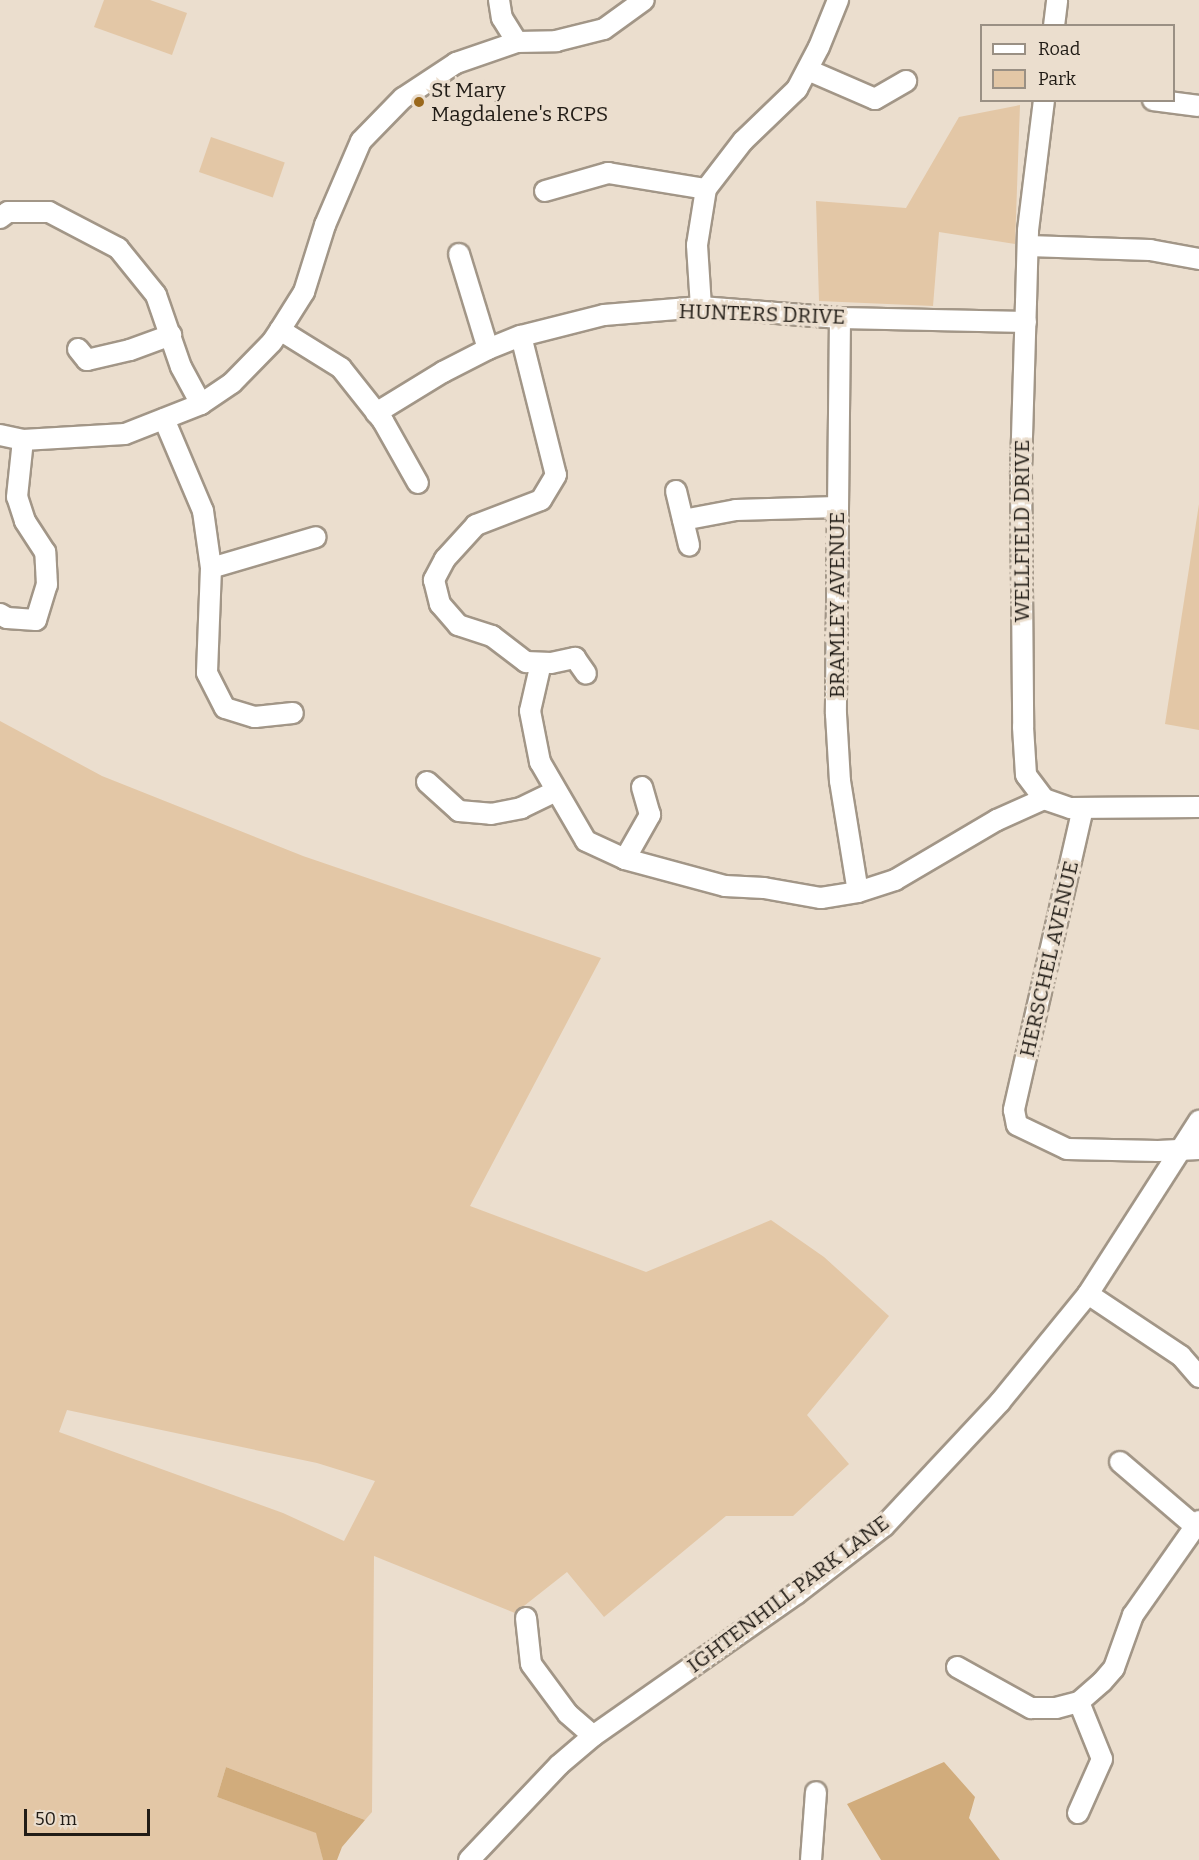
<!DOCTYPE html>
<html>
<head>
<meta charset="utf-8">
<style>
  body { margin:0 }
  #map { position:relative; width:1199px; height:1860px; overflow:hidden; background:#ebdece; font-family:Bitter,serif }
  div>[style] { position:absolute }
  .green>* { inset:0; background:#e3c7a6; transform-origin:0 0 }
  .forest>* { inset:0; background:#d1ac7c }
  .roads { filter:drop-shadow(2px 0 #a29687) drop-shadow(-2px 0 #a29687) drop-shadow(0 2px #a29687) drop-shadow(0 -2px #a29687) }
  .minor>* { height:20px; margin:-10px; padding:0 10px; transform-origin:10px; border-radius:10px; background:#fff }
  .dots>* { width:16px; height:16px; translate:-50% -50%; box-sizing:border-box; border:3px solid #ebdece; border-radius:50% }
  span { translate:-50% -50%; white-space:nowrap; text-align:center; line-height:1.15; -webkit-text-stroke:6px #ebdece; paint-order:stroke }
  .poi-label { font-size:21px; color:#211c16 }
  .left { translate:0 -50%; text-align:left }
  .street-label { font-size:21px; color:#211c16 }
  .legend { position:absolute; left:980px; top:24px; width:195px; height:78px; box-sizing:border-box; background:#ebdece; border:2px solid #9a9084; margin:0; padding:8px 10px; list-style:none; font-size:18px; color:#211c16 }
  .legend li { display:flex; align-items:center; gap:12px; height:30px }
  .legend b { width:30px; border:2px solid #9a9084 }
  .scale { position:absolute; left:24px; top:1809px; width:126px; height:27px; box-sizing:border-box; border:3px solid #211c16; border-top:0; padding-left:8px; font-size:18px; line-height:21px; white-space:nowrap; color:#211c16; -webkit-text-stroke:4px #ebdece; paint-order:stroke }
</style>
</head>
<body>
<div id="map">
  <div class="green">
    <i style="clip-path:polygon(104px 0,150px 0,187px 13px,172px 55px,94px 27px)"></i>
    <i style="clip-path:polygon(1020px 105px,1015px 244px,939px 232px,933px 306px,819px 301px,816px 201px,906px 208px,959px 117px)"></i>
    <i style="left:211px;top:137px;width:78px;height:37px;rotate:19deg"></i>
    <i style="clip-path:polygon(1199px 504px,1199px 730px,1165px 724px)"></i>
    <i style="clip-path:polygon(evenodd,0 721px,102px 776px,303px 856px,601px 958px,470px 1206px,646px 1272px,771px 1220px,824px 1257px,889px 1316px,807px 1415px,849px 1464px,793px 1516px,726px 1516px,604px 1617px,567px 1572px,515px 1613px,374px 1556px,372px 1812px,365px 1820px,226px 1767px,217px 1797px,317px 1833px,323px 1860px,0 1860px,0 721px,67px 1410px,317px 1463px,375px 1481px,344px 1541px,283px 1513px,59px 1432px,67px 1410px)"></i>
  </div>
  <div class="forest">
    <i style="clip-path:polygon(944px 1762px,975px 1797px,969px 1818px,1000px 1860px,881px 1860px,847px 1804px)"></i>
    <i style="clip-path:polygon(226px 1767px,365px 1820px,342px 1847px,337px 1860px,323px 1860px,316px 1833px,217px 1797px)"></i>
  </div>
  <div class="roads">
    <div class="minor">
      <i style="left:499px;top:0;width:18px;rotate:81deg"></i>
      <i style="left:502px;top:18px;width:28px;rotate:58deg"></i>
      <i style="left:1054px;top:26px;width:26px;rotate:-83deg"></i>
      <i style="left:808px;top:70px;width:73px;rotate:23.4deg"></i>
      <i style="left:875px;top:99px;width:36px;rotate:-30deg"></i>
      <i style="left:1044px;top:100px;width:132px;rotate:97deg"></i>
      <i style="left:1028px;top:231px;width:71px;rotate:91.6deg"></i>
      <i style="left:1026px;top:302px;width:172px;rotate:91.7deg"></i>
      <i style="left:1021px;top:474px;width:253px;rotate:89.5deg"></i>
      <i style="left:1023px;top:727px;width:48px;rotate:86.4deg"></i>
      <i style="left:1026px;top:775px;width:30px;rotate:53deg"></i>
      <i style="left:1044px;top:799px;width:28px;rotate:19deg"></i>
      <i style="left:1070px;top:808px;width:129px;rotate:-0.4deg"></i>
      <i style="left:1153px;top:100px;width:46px;rotate:7.4deg"></i>
      <i style="left:545px;top:191px;width:66px;rotate:-15.9deg"></i>
      <i style="left:608px;top:173px;width:99px;rotate:9.3deg"></i>
      <i style="left:0;top:218px;width:10px;rotate:-37deg"></i>
      <i style="left:8px;top:212px;width:41px"></i>
      <i style="left:49px;top:212px;width:78px;rotate:27.6deg"></i>
      <i style="left:118px;top:248px;width:60px;rotate:51deg"></i>
      <i style="left:156px;top:295px;width:76px;rotate:70.9deg"></i>
      <i style="left:181px;top:367px;width:42px;rotate:61.6deg"></i>
      <i style="left:1028px;top:246px;width:122px;rotate:1.9deg"></i>
      <i style="left:1150px;top:250px;width:50px;rotate:10.4deg"></i>
      <i style="left:459px;top:254px;width:99px;rotate:73deg"></i>
      <i style="left:701px;top:307px;width:62px;rotate:-93.7deg"></i>
      <i style="left:697px;top:245px;width:57px;rotate:-80.9deg"></i>
      <i style="left:706px;top:189px;width:61px;rotate:-52.4deg"></i>
      <i style="left:743px;top:141px;width:75px;rotate:-43.9deg"></i>
      <i style="left:797px;top:89px;width:47px;rotate:-62.4deg"></i>
      <i style="left:819px;top:47px;width:51px;rotate:-68deg"></i>
      <i style="left:840px;top:318px;width:396px;rotate:90.6deg"></i>
      <i style="left:836px;top:714px;width:67px;rotate:86.6deg"></i>
      <i style="left:840px;top:781px;width:112px;rotate:80.8deg"></i>
      <i style="left:280px;top:330px;width:72px;rotate:31.9deg"></i>
      <i style="left:341px;top:368px;width:68px;rotate:51.6deg"></i>
      <i style="left:383px;top:421px;width:71px;rotate:60.6deg"></i>
      <i style="left:521px;top:336px;width:143px;rotate:75.9deg"></i>
      <i style="left:556px;top:475px;width:29px;rotate:121deg"></i>
      <i style="left:541px;top:500px;width:70px;rotate:159deg"></i>
      <i style="left:476px;top:525px;width:46px;rotate:132.4deg"></i>
      <i style="left:445px;top:559px;width:24px;rotate:118deg"></i>
      <i style="left:434px;top:580px;width:25px;rotate:76deg"></i>
      <i style="left:440px;top:604px;width:28px;rotate:49deg"></i>
      <i style="left:458px;top:625px;width:36px;rotate:18deg"></i>
      <i style="left:492px;top:636px;width:43px;rotate:37.4deg"></i>
      <i style="left:526px;top:662px;width:25px;rotate:2deg"></i>
      <i style="left:551px;top:663px;width:25px;rotate:-12deg"></i>
      <i style="left:575px;top:658px;width:19px;rotate:55deg"></i>
      <i style="left:78px;top:349px;width:14px;rotate:51deg"></i>
      <i style="left:87px;top:360px;width:44px;rotate:-13.1deg"></i>
      <i style="left:130px;top:350px;width:44px;rotate:-20.1deg"></i>
      <i style="left:376px;top:413px;width:79px;rotate:-31.5deg"></i>
      <i style="left:443px;top:372px;width:51px;rotate:-27.1deg"></i>
      <i style="left:488px;top:349px;width:35px;rotate:-22deg"></i>
      <i style="left:521px;top:336px;width:86px;rotate:-14.2deg"></i>
      <i style="left:604px;top:315px;width:97px;rotate:-4.7deg"></i>
      <i style="left:701px;top:307px;width:139px;rotate:4.5deg"></i>
      <i style="left:840px;top:318px;width:186px;rotate:1.2deg"></i>
      <i style="left:164px;top:419px;width:100px;rotate:67deg"></i>
      <i style="left:203px;top:511px;width:58px;rotate:82deg"></i>
      <i style="left:211px;top:568px;width:105px;rotate:92.2deg"></i>
      <i style="left:207px;top:673px;width:39px;rotate:63deg"></i>
      <i style="left:225px;top:708px;width:31px;rotate:17deg"></i>
      <i style="left:255px;top:717px;width:38px;rotate:-6deg"></i>
      <i style="left:0;top:435px;width:24px;rotate:12deg"></i>
      <i style="left:23px;top:440px;width:102px;rotate:-3.4deg"></i>
      <i style="left:125px;top:434px;width:82px;rotate:-21.5deg"></i>
      <i style="left:201px;top:404px;width:37px;rotate:-34deg"></i>
      <i style="left:232px;top:383px;width:57px;rotate:-45.7deg"></i>
      <i style="left:272px;top:342px;width:14px;rotate:-56deg"></i>
      <i style="left:280px;top:330px;width:45px;rotate:-57.7deg"></i>
      <i style="left:304px;top:292px;width:70px;rotate:-72.6deg"></i>
      <i style="left:325px;top:225px;width:91px;rotate:-66.8deg"></i>
      <i style="left:361px;top:141px;width:60px;rotate:-45.7deg"></i>
      <i style="left:403px;top:98px;width:64px;rotate:-33.4deg"></i>
      <i style="left:456px;top:63px;width:65px;rotate:-19deg"></i>
      <i style="left:517px;top:42px;width:39px;rotate:-1deg"></i>
      <i style="left:556px;top:41px;width:49px;rotate:-14deg"></i>
      <i style="left:604px;top:29px;width:49px;rotate:-35.9deg"></i>
      <i style="left:676px;top:491px;width:56px;rotate:76.5deg"></i>
      <i style="left:683px;top:520px;width:54px;rotate:-10.7deg"></i>
      <i style="left:736px;top:510px;width:101px;rotate:-1.7deg"></i>
      <i style="left:211px;top:568px;width:109px;rotate:-16.4deg"></i>
      <i style="left:0;top:614px;width:8px;rotate:30deg"></i>
      <i style="left:7px;top:618px;width:29px;rotate:4deg"></i>
      <i style="left:36px;top:620px;width:37px;rotate:-73deg"></i>
      <i style="left:47px;top:585px;width:33px;rotate:-93deg"></i>
      <i style="left:45px;top:552px;width:37px;rotate:-123deg"></i>
      <i style="left:25px;top:521px;width:25px;rotate:-108deg"></i>
      <i style="left:17px;top:497px;width:57px;rotate:-84deg"></i>
      <i style="left:541px;top:663px;width:49px;rotate:102.9deg"></i>
      <i style="left:530px;top:711px;width:52px;rotate:78.9deg"></i>
      <i style="left:540px;top:762px;width:91px;rotate:59.8deg"></i>
      <i style="left:586px;top:841px;width:43px;rotate:24.8deg"></i>
      <i style="left:625px;top:859px;width:104px;rotate:15.1deg"></i>
      <i style="left:725px;top:886px;width:39px;rotate:3deg"></i>
      <i style="left:764px;top:888px;width:58px;rotate:10deg"></i>
      <i style="left:821px;top:898px;width:37px;rotate:-9deg"></i>
      <i style="left:858px;top:892px;width:39px;rotate:-18deg"></i>
      <i style="left:895px;top:880px;width:118px;rotate:-30.5deg"></i>
      <i style="left:997px;top:820px;width:51px;rotate:-24.1deg"></i>
      <i style="left:427px;top:782px;width:43px;rotate:42.2deg"></i>
      <i style="left:459px;top:811px;width:32px;rotate:5deg"></i>
      <i style="left:491px;top:814px;width:31px;rotate:-11deg"></i>
      <i style="left:521px;top:808px;width:39px;rotate:-26deg"></i>
      <i style="left:1083px;top:808px;width:310px;rotate:102.9deg"></i>
      <i style="left:1014px;top:1110px;width:15px;rotate:79deg"></i>
      <i style="left:1017px;top:1125px;width:55px;rotate:25.6deg"></i>
      <i style="left:1067px;top:1149px;width:91px;rotate:1.3deg"></i>
      <i style="left:1158px;top:1151px;width:41px;rotate:-2.8deg"></i>
      <i style="left:625px;top:859px;width:51px;rotate:-60.4deg"></i>
      <i style="left:650px;top:815px;width:29px;rotate:-106deg"></i>
      <i style="left:1088px;top:1294px;width:112px;rotate:33.7deg"></i>
      <i style="left:1181px;top:1356px;width:28px;rotate:49deg"></i>
      <i style="left:1120px;top:1462px;width:99px;rotate:40.5deg"></i>
      <i style="left:526px;top:1618px;width:46px;rotate:83.8deg"></i>
      <i style="left:531px;top:1664px;width:62px;rotate:53.5deg"></i>
      <i style="left:568px;top:1714px;width:33px;rotate:41deg"></i>
      <i style="left:957px;top:1667px;width:85px;rotate:29deg"></i>
      <i style="left:1031px;top:1708px;width:25px"></i>
      <i style="left:1056px;top:1708px;width:24px;rotate:-15deg"></i>
      <i style="left:1079px;top:1702px;width:30px;rotate:-41deg"></i>
      <i style="left:1102px;top:1682px;width:18px;rotate:-49deg"></i>
      <i style="left:1114px;top:1668px;width:56px;rotate:-70.3deg"></i>
      <i style="left:1133px;top:1615px;width:115px;rotate:-54.9deg"></i>
      <i style="left:1078px;top:1813px;width:59px;rotate:-66deg"></i>
      <i style="left:1102px;top:1759px;width:61px;rotate:-112deg"></i>
      <i style="left:469px;top:1860px;width:131px;rotate:-46.5deg"></i>
      <i style="left:559px;top:1765px;width:45px;rotate:-40.5deg"></i>
      <i style="left:593px;top:1736px;width:248px;rotate:-35deg"></i>
      <i style="left:796px;top:1594px;width:111px;rotate:-37.7deg"></i>
      <i style="left:884px;top:1526px;width:170px;rotate:-46.9deg"></i>
      <i style="left:1000px;top:1402px;width:139px;rotate:-50.8deg"></i>
      <i style="left:1088px;top:1294px;width:206px;rotate:-57.3deg"></i>
      <i style="left:811px;top:1860px;width:68px;rotate:-85.8deg"></i>
    </div>
  </div>
  <div class="dots">
    <i style="left:419px;top:102px;background:#9a681c"></i>
  </div>
  <div class="poi-label">
    <span class="left" style="left:431px;top:102px">St Mary<br>Magdalene's RCPS</span>
  </div>
  <div class="street-label">
    <span style="left:762px;top:314px;rotate:2deg">HUNTERS DRIVE</span>
    <span style="left:1022px;top:531px;rotate:-90deg">WELLFIELD DRIVE</span>
    <span style="left:837px;top:605px;rotate:-90deg">BRAMLEY AVENUE</span>
    <span style="left:1049px;top:959px;rotate:-77deg">HERSCHEL AVENUE</span>
    <span style="left:788px;top:1594px;rotate:-37deg">IGHTENHILL PARK LANE</span>
  </div>
  <ul class="legend">
  <li><b style="height:8px;background:#fff"></b>Road</li>
  <li><b style="height:16px;background:#e3c7a6"></b>Park</li>
  </ul>
  <div class="scale">50 m</div>
</div>
</body>
</html>
